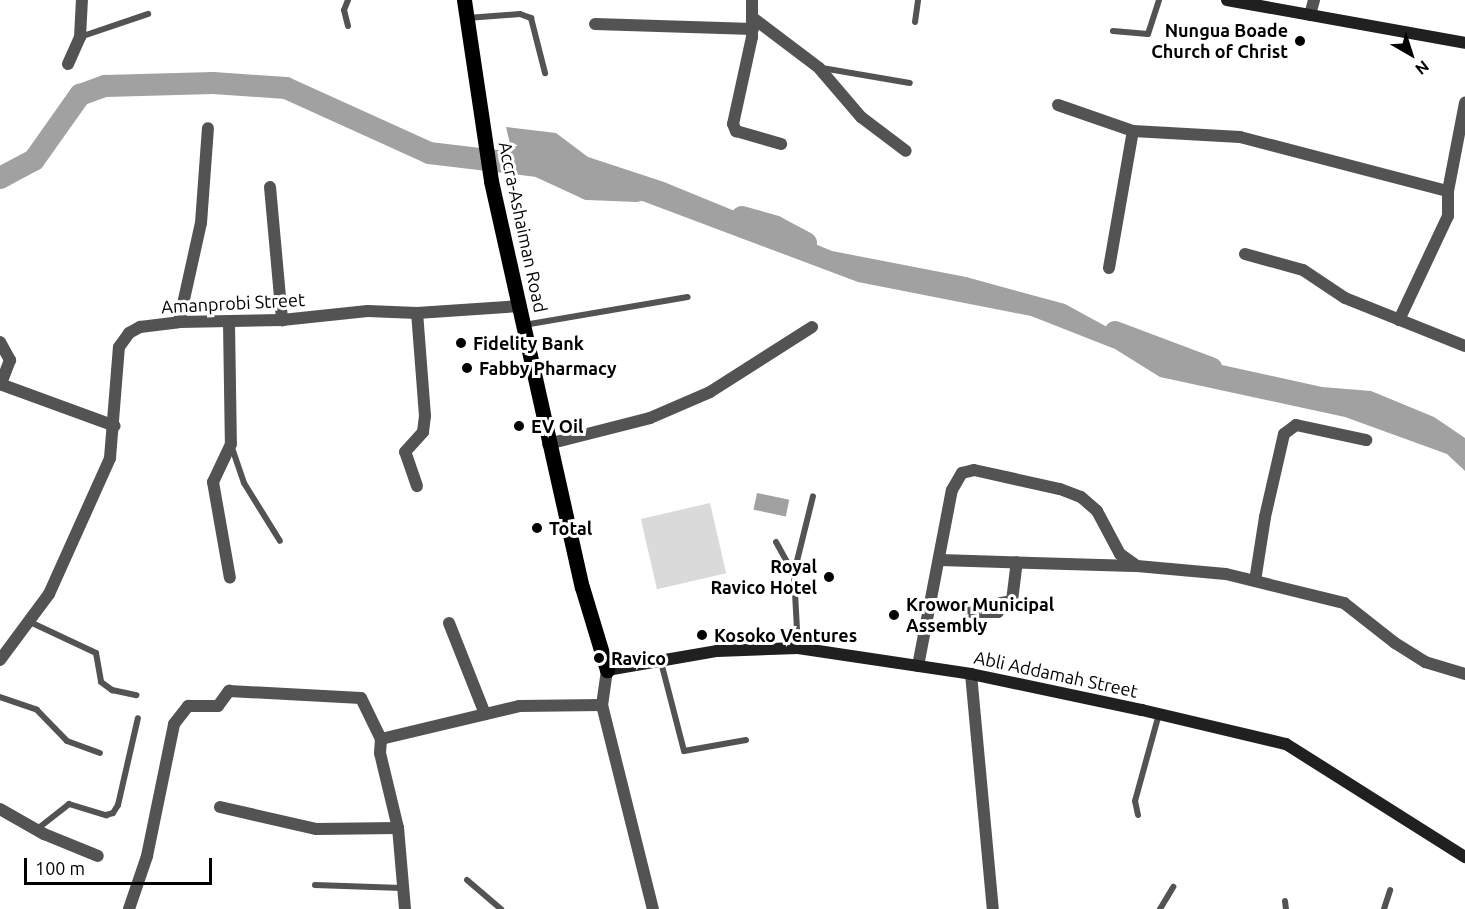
<!DOCTYPE html>
<html>
<head>
<meta charset="utf-8">
<style>
  body { margin:0 }
  #map { position:relative; width:1465px; height:909px; overflow:hidden; background:#fff; font-family:Ubuntu,sans-serif }
  div>[style] { position:absolute }
  .green>* { inset:0; background:#dadada; transform-origin:0 0 }
  .water>* { inset:0; background:#a1a1a1; transform-origin:0 0 }
  .river>* { height:22px; margin:-11px; padding:0 11px; transform-origin:11px; border-radius:11px; background:#a1a1a1 }
  .lane>* { height:6px; margin:-3px; padding:0 3px; transform-origin:3px; border-radius:3px; background:#535353 }
  .street>* { height:12px; margin:-6px; padding:0 6px; transform-origin:6px; border-radius:6px; background:#535353 }
  .secondary>* { height:12px; margin:-6px; padding:0 6px; transform-origin:6px; border-radius:6px; background:#202020 }
  .primary>* { height:15px; margin:-7.5px; padding:0 7.5px; transform-origin:7.5px; border-radius:7.5px; background:#000 }
  .dots>* { width:16px; height:16px; translate:-50% -50%; box-sizing:border-box; border:3px solid #fff; border-radius:50% }
  span { translate:-50% -50%; white-space:nowrap; text-align:center; line-height:1.15; -webkit-text-stroke:6px #fff; paint-order:stroke }
  .poi-label { font-size:18px; color:#000; font-weight:700 }
  .right { translate:-100% -50%; text-align:right }
  .left { translate:0 -50%; text-align:left }
  .street-label { font-size:18px; color:#000 }
  .north { position:absolute; left:1381px; top:24px; width:60px; height:60px; -webkit-text-stroke:4px #fff; paint-order:stroke; rotate:141deg; font-size:16px; font-weight:700; line-height:24px; text-align:center; color:#000 }
  .north::after { content:''; display:block; margin:auto; width:21px; height:27px; background:#000; clip-path:polygon(50% 0,100% 100%,50% 72%,0 100%) }
  .scale { position:absolute; left:24px; top:858px; width:188px; height:27px; box-sizing:border-box; border:3px solid #000; border-top:0; padding-left:8px; font-size:18px; line-height:21px; white-space:nowrap; color:#000; -webkit-text-stroke:4px #fff; paint-order:stroke }
</style>
</head>
<body>
<div id="map">
  <div class="green">
    <i style="left:710px;top:503px;width:72px;height:71px;rotate:77deg"></i>
  </div>
  <div class="water">
    <i style="clip-path:polygon(506px 127px,556px 133px,588px 157px,664px 182px,832px 251px,966px 277px,1065px 304px,1164px 358px,1190px 358px,1322px 387px,1371px 391px,1434px 417px,1465px 438px,1465px 471px,1447px 454px,1345px 417px,1160px 377px,1115px 349px,1031px 316px,858px 282px,512px 152px)"></i>
    <i style="left:757px;top:493px;width:33px;height:17px;rotate:12deg"></i>
  </div>
  <div class="river">
    <i style="left:0;top:178px;width:38px;rotate:-28deg"></i>
    <i style="left:34px;top:160px;width:80px;rotate:-54.7deg"></i>
    <i style="left:80px;top:95px;width:27px;rotate:-20deg"></i>
    <i style="left:105px;top:86px;width:108px;rotate:-1.6deg"></i>
    <i style="left:213px;top:83px;width:73px;rotate:3.9deg"></i>
    <i style="left:286px;top:88px;width:157px;rotate:24.4deg"></i>
    <i style="left:429px;top:153px;width:110px;rotate:6.8deg"></i>
    <i style="left:538px;top:166px;width:55px;rotate:24.7deg"></i>
    <i style="left:588px;top:189px;width:49px;rotate:2.3deg"></i>
    <i style="left:742px;top:217px;width:35px;rotate:16deg"></i>
    <i style="left:776px;top:227px;width:34px;rotate:28deg"></i>
    <i style="left:1115px;top:332px;width:103px;rotate:20.6deg"></i>
  </div>
  <div class="lane">
    <i style="left:467px;top:18px;width:53px;rotate:-4.3deg"></i>
    <i style="left:520px;top:14px;width:12px;rotate:20deg"></i>
    <i style="left:531px;top:18px;width:57px;rotate:75.7deg"></i>
    <i style="left:915px;top:22px;width:22px;rotate:-82deg"></i>
    <i style="left:348px;top:26px;width:16px;rotate:-104deg"></i>
    <i style="left:344px;top:10px;width:11px;rotate:-68deg"></i>
    <i style="left:1113px;top:31px;width:35px;rotate:5deg"></i>
    <i style="left:1148px;top:34px;width:36px;rotate:-72deg"></i>
    <i style="left:80px;top:37px;width:72px;rotate:-18.7deg"></i>
    <i style="left:822px;top:68px;width:89px;rotate:9.7deg"></i>
    <i style="left:524px;top:325px;width:166px;rotate:-9.7deg"></i>
    <i style="left:231px;top:445px;width:40px;rotate:71.1deg"></i>
    <i style="left:244px;top:483px;width:68px;rotate:58.2deg"></i>
    <i style="left:776px;top:542px;width:35px;rotate:61deg"></i>
    <i style="left:30px;top:622px;width:73px;rotate:25.2deg"></i>
    <i style="left:96px;top:653px;width:29px;rotate:80deg"></i>
    <i style="left:101px;top:682px;width:14px;rotate:36deg"></i>
    <i style="left:112px;top:690px;width:25px;rotate:12deg"></i>
    <i style="left:798px;top:648px;width:75px;rotate:-93.1deg"></i>
    <i style="left:794px;top:573px;width:79px;rotate:-76.1deg"></i>
    <i style="left:661px;top:662px;width:92px;rotate:75.5deg"></i>
    <i style="left:684px;top:751px;width:63px;rotate:-10.1deg"></i>
    <i style="left:0;top:697px;width:39px;rotate:19deg"></i>
    <i style="left:37px;top:710px;width:43px;rotate:45.9deg"></i>
    <i style="left:67px;top:741px;width:35px;rotate:20deg"></i>
    <i style="left:1138px;top:815px;width:14px;rotate:-102deg"></i>
    <i style="left:1135px;top:801px;width:90px;rotate:-74.6deg"></i>
    <i style="left:36px;top:830px;width:42px;rotate:-38.2deg"></i>
    <i style="left:69px;top:804px;width:39px;rotate:17deg"></i>
    <i style="left:106px;top:815px;width:7px;rotate:-16deg"></i>
    <i style="left:113px;top:813px;width:9px;rotate:-58deg"></i>
    <i style="left:118px;top:805px;width:89px;rotate:-77.1deg"></i>
    <i style="left:467px;top:880px;width:45px;rotate:40.5deg"></i>
    <i style="left:315px;top:885px;width:87px;rotate:2deg"></i>
    <i style="left:1285px;top:901px;width:8px;rotate:83deg"></i>
    <i style="left:1160px;top:909px;width:26px;rotate:-59deg"></i>
    <i style="left:1384px;top:909px;width:20px;rotate:-72deg"></i>
  </div>
  <div class="street">
    <i style="left:752px;top:0;width:37px;rotate:90deg"></i>
    <i style="left:752px;top:37px;width:89px;rotate:102.3deg"></i>
    <i style="left:733px;top:124px;width:8px;rotate:67deg"></i>
    <i style="left:736px;top:131px;width:47px;rotate:16.1deg"></i>
    <i style="left:1310px;top:15px;width:16px;rotate:-75deg"></i>
    <i style="left:753px;top:18px;width:83px;rotate:37.1deg"></i>
    <i style="left:819px;top:68px;width:65px;rotate:49.4deg"></i>
    <i style="left:861px;top:117px;width:56px;rotate:37.1deg"></i>
    <i style="left:595px;top:24px;width:158px;rotate:1.8deg"></i>
    <i style="left:68px;top:64px;width:30px;rotate:-66deg"></i>
    <i style="left:80px;top:37px;width:37px;rotate:-87deg"></i>
    <i style="left:1058px;top:105px;width:79px;rotate:19.1deg"></i>
    <i style="left:1133px;top:131px;width:107px;rotate:3.2deg"></i>
    <i style="left:1240px;top:137px;width:215px;rotate:14.6deg"></i>
    <i style="left:270px;top:187px;width:134px;rotate:84.8deg"></i>
    <i style="left:1245px;top:254px;width:60px;rotate:15.4deg"></i>
    <i style="left:1303px;top:270px;width:50px;rotate:33.7deg"></i>
    <i style="left:1345px;top:298px;width:129px;rotate:21.8deg"></i>
    <i style="left:1109px;top:268px;width:139px;rotate:-80.1deg"></i>
    <i style="left:1399px;top:320px;width:115px;rotate:-64.8deg"></i>
    <i style="left:1448px;top:216px;width:25px;rotate:-90deg"></i>
    <i style="left:1448px;top:191px;width:90px;rotate:-79.1deg"></i>
    <i style="left:179px;top:322px;width:101px;rotate:-77.5deg"></i>
    <i style="left:201px;top:223px;width:95px;rotate:-85.8deg"></i>
    <i style="left:229px;top:323px;width:121px;rotate:89.1deg"></i>
    <i style="left:231px;top:444px;width:42px;rotate:115.3deg"></i>
    <i style="left:213px;top:482px;width:97px;rotate:80deg"></i>
    <i style="left:0;top:342px;width:21px;rotate:61deg"></i>
    <i style="left:10px;top:360px;width:26px;rotate:111deg"></i>
    <i style="left:0;top:384px;width:122px;rotate:20.1deg"></i>
    <i style="left:548px;top:444px;width:105px;rotate:-14.3deg"></i>
    <i style="left:650px;top:418px;width:65px;rotate:-23.4deg"></i>
    <i style="left:710px;top:392px;width:121px;rotate:-32.5deg"></i>
    <i style="left:417px;top:486px;width:36px;rotate:-109deg"></i>
    <i style="left:405px;top:452px;width:27px;rotate:-48deg"></i>
    <i style="left:423px;top:432px;width:16px;rotate:-83deg"></i>
    <i style="left:425px;top:416px;width:103px;rotate:-94.4deg"></i>
    <i style="left:940px;top:560px;width:194px;rotate:1.8deg"></i>
    <i style="left:1255px;top:581px;width:65px;rotate:-81.1deg"></i>
    <i style="left:1265px;top:517px;width:85px;rotate:-77.1deg"></i>
    <i style="left:1284px;top:434px;width:15px;rotate:-37deg"></i>
    <i style="left:1296px;top:425px;width:72px;rotate:12.1deg"></i>
    <i style="left:971px;top:612px;width:27px"></i>
    <i style="left:998px;top:612px;width:9px;rotate:-72deg"></i>
    <i style="left:1001px;top:603px;width:11px;rotate:-10deg"></i>
    <i style="left:1012px;top:601px;width:39px;rotate:-83deg"></i>
    <i style="left:449px;top:623px;width:98px;rotate:68.4deg"></i>
    <i style="left:0;top:660px;width:82px;rotate:-53.4deg"></i>
    <i style="left:49px;top:594px;width:149px;rotate:-65.8deg"></i>
    <i style="left:110px;top:458px;width:111px;rotate:-85.4deg"></i>
    <i style="left:119px;top:347px;width:17px;rotate:-54deg"></i>
    <i style="left:129px;top:333px;width:13px;rotate:-29deg"></i>
    <i style="left:140px;top:327px;width:39px;rotate:-7deg"></i>
    <i style="left:179px;top:322px;width:103px;rotate:-1.1deg"></i>
    <i style="left:282px;top:320px;width:86px;rotate:-6deg"></i>
    <i style="left:368px;top:311px;width:49px;rotate:2.3deg"></i>
    <i style="left:417px;top:313px;width:103px;rotate:-3.9deg"></i>
    <i style="left:918px;top:666px;width:179px;rotate:-79.1deg"></i>
    <i style="left:952px;top:490px;width:20px;rotate:-60deg"></i>
    <i style="left:962px;top:473px;width:12px;rotate:-14deg"></i>
    <i style="left:974px;top:470px;width:88px;rotate:12.5deg"></i>
    <i style="left:1060px;top:489px;width:22px;rotate:21deg"></i>
    <i style="left:1081px;top:497px;width:21px;rotate:41deg"></i>
    <i style="left:1097px;top:511px;width:49px;rotate:61.9deg"></i>
    <i style="left:1120px;top:554px;width:21px;rotate:35deg"></i>
    <i style="left:1137px;top:566px;width:89px;rotate:5.1deg"></i>
    <i style="left:1226px;top:574px;width:122px;rotate:13.8deg"></i>
    <i style="left:1344px;top:603px;width:65px;rotate:38.1deg"></i>
    <i style="left:1395px;top:643px;width:36px;rotate:32deg"></i>
    <i style="left:1425px;top:662px;width:42px;rotate:16.7deg"></i>
    <i style="left:607px;top:670px;width:35px;rotate:98deg"></i>
    <i style="left:602px;top:705px;width:210px;rotate:76deg"></i>
    <i style="left:971px;top:674px;width:236px;rotate:84.7deg"></i>
    <i style="left:220px;top:807px;width:98px;rotate:12.9deg"></i>
    <i style="left:316px;top:829px;width:82px;rotate:-0.7deg"></i>
    <i style="left:0;top:809px;width:51px;rotate:29.6deg"></i>
    <i style="left:44px;top:834px;width:58px;rotate:22.2deg"></i>
    <i style="left:129px;top:909px;width:56px;rotate:-71.2deg"></i>
    <i style="left:147px;top:856px;width:135px;rotate:-78.4deg"></i>
    <i style="left:174px;top:724px;width:23px;rotate:-52deg"></i>
    <i style="left:188px;top:706px;width:30px"></i>
    <i style="left:218px;top:706px;width:19px;rotate:-54deg"></i>
    <i style="left:229px;top:691px;width:132px;rotate:3deg"></i>
    <i style="left:361px;top:698px;width:46px;rotate:64deg"></i>
    <i style="left:405px;top:909px;width:81px;rotate:-94.9deg"></i>
    <i style="left:398px;top:828px;width:77px;rotate:-103.5deg"></i>
    <i style="left:380px;top:753px;width:14px;rotate:-86deg"></i>
    <i style="left:381px;top:739px;width:142px;rotate:-13.4deg"></i>
    <i style="left:519px;top:706px;width:83px;rotate:-0.7deg"></i>
  </div>
  <div class="secondary">
    <i style="left:1227px;top:0;width:242px;rotate:10.2deg"></i>
    <i style="left:607px;top:670px;width:112px;rotate:-9.8deg"></i>
    <i style="left:717px;top:651px;width:81px;rotate:-2.1deg"></i>
    <i style="left:798px;top:648px;width:175px;rotate:8.5deg"></i>
    <i style="left:971px;top:674px;width:175px;rotate:11.9deg"></i>
    <i style="left:1142px;top:710px;width:148px;rotate:13.3deg"></i>
    <i style="left:1286px;top:744px;width:212px;rotate:32.3deg"></i>
  </div>
  <div class="primary">
    <i style="left:464px;top:0;width:183px;rotate:81.5deg"></i>
    <i style="left:491px;top:181px;width:416px;rotate:77.4deg"></i>
    <i style="left:582px;top:587px;width:87px;rotate:73.2deg"></i>
  </div>
  <div class="dots">
    <i style="left:1300px;top:41px;background:#000"></i>
    <i style="left:461px;top:343px;background:#000"></i>
    <i style="left:467px;top:368px;background:#000"></i>
    <i style="left:519px;top:426px;background:#000"></i>
    <i style="left:537px;top:528px;background:#000"></i>
    <i style="left:829px;top:577px;background:#000"></i>
    <i style="left:894px;top:615px;background:#000"></i>
    <i style="left:702px;top:635px;background:#000"></i>
    <i style="left:599px;top:658px;background:#000"></i>
  </div>
  <div class="poi-label">
    <span class="right" style="left:1288px;top:41px">Nungua Boade<br>Church of Christ</span>
    <span class="left" style="left:473px;top:343px">Fidelity Bank</span>
    <span class="left" style="left:479px;top:368px">Fabby Pharmacy</span>
    <span class="left" style="left:531px;top:426px">EV Oil</span>
    <span class="left" style="left:549px;top:528px">Total</span>
    <span class="right" style="left:817px;top:577px">Royal<br>Ravico Hotel</span>
    <span class="left" style="left:906px;top:615px">Krowor Municipal<br>Assembly</span>
    <span class="left" style="left:714px;top:635px">Kosoko Ventures</span>
    <span class="left" style="left:611px;top:658px">Ravico</span>
  </div>
  <div class="street-label">
    <span style="left:523px;top:227px;rotate:78deg">Accra-Ashaiman Road</span>
    <span style="left:233px;top:303px;rotate:-3deg">Amanprobi Street</span>
    <span style="left:1056px;top:674px;rotate:12deg">Abli Addamah Street</span>
  </div>
  <div class="north">N</div>
  <div class="scale">100 m</div>
</div>
</body>
</html>
